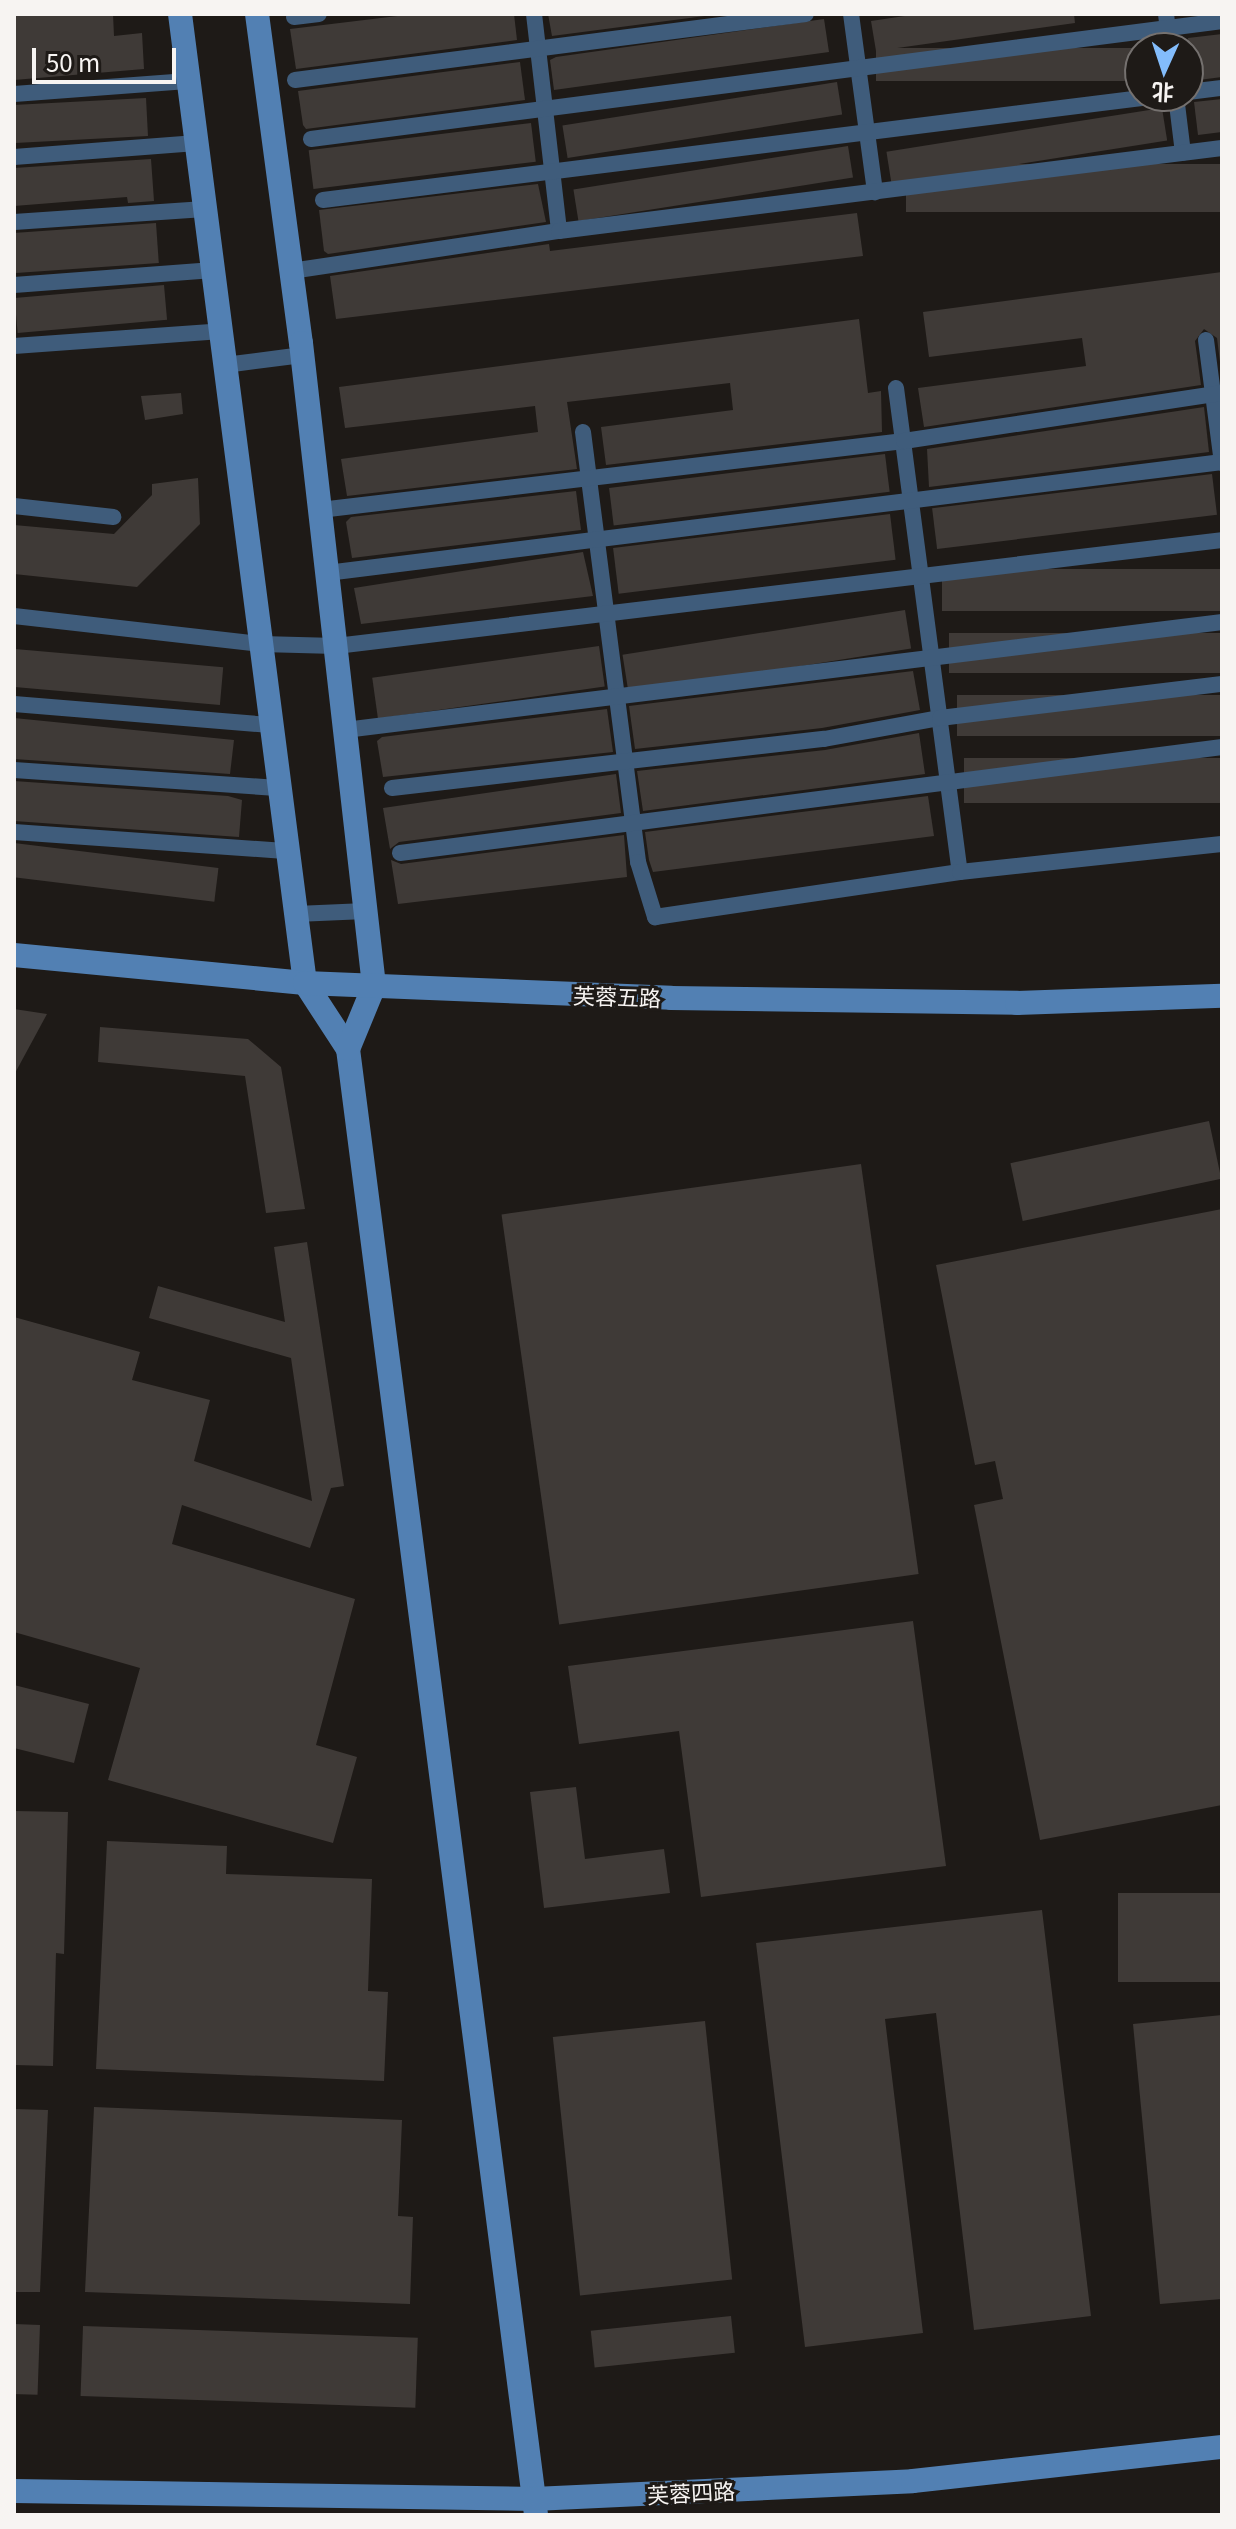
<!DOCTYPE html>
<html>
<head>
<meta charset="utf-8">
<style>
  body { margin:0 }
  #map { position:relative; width:1236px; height:2529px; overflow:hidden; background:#1e1a17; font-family:Georgia,"Noto Sans SC",serif }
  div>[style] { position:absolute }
  .building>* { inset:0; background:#3f3a37; transform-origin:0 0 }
  .street>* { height:16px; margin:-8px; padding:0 8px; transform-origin:8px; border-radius:8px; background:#3f5c7b }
  .secondary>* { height:24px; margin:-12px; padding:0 12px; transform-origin:12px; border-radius:12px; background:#5280b3 }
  span { translate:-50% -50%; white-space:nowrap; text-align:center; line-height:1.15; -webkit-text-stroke:6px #1e1a17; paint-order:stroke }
  .street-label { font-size:22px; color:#f7f4f2 }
  .frame { position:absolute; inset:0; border:16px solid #f7f4f2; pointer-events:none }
  .north { position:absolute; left:1124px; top:32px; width:80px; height:80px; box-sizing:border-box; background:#1e1a17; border:2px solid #75716f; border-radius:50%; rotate:183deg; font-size:22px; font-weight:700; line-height:32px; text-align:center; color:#f7f4f2 }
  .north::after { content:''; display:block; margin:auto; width:28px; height:36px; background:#83bcfb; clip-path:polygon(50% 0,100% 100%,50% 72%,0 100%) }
  .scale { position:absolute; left:32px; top:48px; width:144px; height:36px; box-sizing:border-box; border:4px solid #f7f4f2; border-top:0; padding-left:10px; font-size:24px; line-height:28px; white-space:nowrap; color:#f7f4f2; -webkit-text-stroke:6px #1e1a17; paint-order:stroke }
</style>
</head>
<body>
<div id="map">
  <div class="building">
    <i style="clip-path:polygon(14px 14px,113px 14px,114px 36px,142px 33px,144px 69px,14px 80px)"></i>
    <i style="clip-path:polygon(414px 14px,514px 14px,517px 40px,296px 69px,290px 29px)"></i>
    <i style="clip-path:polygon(548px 14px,720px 14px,552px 36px)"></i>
    <i style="clip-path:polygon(918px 14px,1074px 14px,1075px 23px,876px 51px,871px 21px)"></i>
    <i style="clip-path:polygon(824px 19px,829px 52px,554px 90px,550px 60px,556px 57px)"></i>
    <i style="clip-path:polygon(1222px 34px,1222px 77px,1191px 81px,1188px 38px)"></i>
    <i style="left:1140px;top:48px;width:33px;height:264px;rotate:90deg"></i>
    <i style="clip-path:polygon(520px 62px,525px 100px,306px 129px,303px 125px,298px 91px)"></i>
    <i style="left:837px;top:82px;width:33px;height:278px;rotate:81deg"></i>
    <i style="left:146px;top:98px;width:38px;height:133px;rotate:87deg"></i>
    <i style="clip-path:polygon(1222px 99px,1222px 132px,1198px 135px,1194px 102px)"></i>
    <i style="left:1162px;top:108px;width:33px;height:279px;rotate:81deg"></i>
    <i style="left:531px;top:123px;width:39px;height:224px;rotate:83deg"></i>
    <i style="left:848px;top:146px;width:32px;height:278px;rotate:81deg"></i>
    <i style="clip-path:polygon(151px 159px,154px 201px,128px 203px,127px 197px,14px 206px,14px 168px)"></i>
    <i style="left:1222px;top:164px;width:48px;height:316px;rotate:90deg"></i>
    <i style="clip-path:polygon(538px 184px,546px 222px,328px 254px,324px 251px,319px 210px)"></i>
    <i style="clip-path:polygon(857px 213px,863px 256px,336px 319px,330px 276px,549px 244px,550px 251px)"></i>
    <i style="left:156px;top:223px;width:40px;height:143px;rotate:86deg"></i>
    <i style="clip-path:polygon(1222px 272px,1222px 378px,1217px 338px,1204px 329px,1195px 341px,1201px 385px,924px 427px,918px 388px,1086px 366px,1082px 338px,929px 357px,923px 312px)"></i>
    <i style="left:164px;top:285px;width:35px;height:150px;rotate:85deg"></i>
    <i style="clip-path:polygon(859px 319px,868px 393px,881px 391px,882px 432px,606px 465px,601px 427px,733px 410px,730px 383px,567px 402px,577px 469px,347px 496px,341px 459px,538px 432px,535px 406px,345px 428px,339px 387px)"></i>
    <i style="clip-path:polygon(181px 393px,183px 414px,145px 420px,141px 396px)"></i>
    <i style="clip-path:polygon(1204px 407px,1209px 452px,929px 487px,927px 449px)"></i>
    <i style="left:885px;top:454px;width:38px;height:278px;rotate:83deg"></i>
    <i style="left:1212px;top:474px;width:41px;height:282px;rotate:83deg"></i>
    <i style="clip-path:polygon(198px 478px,200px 524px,137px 587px,14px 574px,14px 525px,114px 534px,152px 495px,152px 484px)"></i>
    <i style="clip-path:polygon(576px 491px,581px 530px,352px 558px,346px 522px,351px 517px)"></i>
    <i style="left:890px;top:514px;width:46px;height:279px;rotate:83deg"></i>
    <i style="clip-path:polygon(583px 552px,593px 596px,361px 624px,354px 588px)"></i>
    <i style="left:1222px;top:569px;width:42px;height:280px;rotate:90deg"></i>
    <i style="left:905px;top:610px;width:39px;height:286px;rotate:81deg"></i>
    <i style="left:1222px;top:633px;width:40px;height:273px;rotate:90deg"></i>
    <i style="left:599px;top:646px;width:41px;height:229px;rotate:82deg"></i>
    <i style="left:15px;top:649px;width:209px;height:38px;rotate:5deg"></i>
    <i style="clip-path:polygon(913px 671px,920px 710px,822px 728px,635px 749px,629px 706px)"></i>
    <i style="left:1222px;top:695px;width:41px;height:265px;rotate:90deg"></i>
    <i style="clip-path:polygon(607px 709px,613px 752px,383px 777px,377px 741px,382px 737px)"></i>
    <i style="clip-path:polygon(14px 718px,234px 740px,230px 774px,14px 759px)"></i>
    <i style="clip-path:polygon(919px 733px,925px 774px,643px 811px,637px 771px,825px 750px)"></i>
    <i style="left:1222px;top:758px;width:45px;height:258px;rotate:90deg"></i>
    <i style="clip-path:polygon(616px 774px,621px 813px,399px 842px,390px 849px,383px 808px)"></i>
    <i style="clip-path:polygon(14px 781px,228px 796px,242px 800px,239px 837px,14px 821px)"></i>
    <i style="clip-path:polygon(928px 796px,934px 836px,653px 872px,649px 860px,645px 832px)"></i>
    <i style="clip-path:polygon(624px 835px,627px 877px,398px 904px,391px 860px,401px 864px)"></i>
    <i style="left:14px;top:843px;width:206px;height:34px;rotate:7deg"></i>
    <i style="clip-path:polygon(14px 1009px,47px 1014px,14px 1075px)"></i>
    <i style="clip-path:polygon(100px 1027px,248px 1039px,281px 1067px,305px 1209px,266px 1213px,245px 1076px,98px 1062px)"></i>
    <i style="left:1209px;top:1121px;width:59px;height:203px;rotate:78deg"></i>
    <i style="left:861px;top:1164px;width:414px;height:363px;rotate:82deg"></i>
    <i style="clip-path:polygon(1222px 1209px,1222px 1805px,1040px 1840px,974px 1505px,1003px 1499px,995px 1461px,975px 1465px,936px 1265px)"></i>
    <i style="clip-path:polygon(307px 1242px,344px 1486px,331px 1488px,310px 1548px,182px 1505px,172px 1544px,355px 1599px,316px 1745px,357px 1757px,333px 1843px,108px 1780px,140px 1668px,14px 1632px,14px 1317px,140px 1352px,132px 1380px,210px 1400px,194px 1461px,312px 1501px,291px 1358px,149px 1318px,158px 1286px,285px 1322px,274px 1247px)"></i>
    <i style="clip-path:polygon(913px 1621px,946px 1866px,701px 1897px,679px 1731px,579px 1744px,568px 1666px)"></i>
    <i style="clip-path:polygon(14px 1685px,89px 1704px,74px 1763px,14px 1748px)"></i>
    <i style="clip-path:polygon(576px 1787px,585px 1859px,664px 1849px,670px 1893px,544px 1908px,530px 1792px)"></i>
    <i style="clip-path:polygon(14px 1811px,68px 1812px,64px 1954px,56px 1953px,53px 2066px,14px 2065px)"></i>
    <i style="clip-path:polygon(107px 1841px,227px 1846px,226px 1874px,372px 1879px,368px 1991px,388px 1992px,384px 2081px,96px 2069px)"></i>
    <i style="left:1222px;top:1893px;width:89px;height:104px;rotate:90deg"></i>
    <i style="clip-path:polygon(1042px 1910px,1091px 2316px,974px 2330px,936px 2013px,885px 2019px,923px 2333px,805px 2347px,756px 1943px)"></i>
    <i style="clip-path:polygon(1222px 2015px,1222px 2299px,1160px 2304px,1133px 2024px)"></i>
    <i style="left:705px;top:2021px;width:260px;height:153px;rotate:84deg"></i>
    <i style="clip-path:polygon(94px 2107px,402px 2120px,398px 2216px,413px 2217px,410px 2304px,85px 2292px)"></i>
    <i style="clip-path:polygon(14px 2109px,48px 2110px,40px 2292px,14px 2292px)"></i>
    <i style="left:731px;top:2316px;width:37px;height:141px;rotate:84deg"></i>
    <i style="left:14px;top:2324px;width:26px;height:70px;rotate:2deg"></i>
    <i style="left:83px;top:2326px;width:335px;height:70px;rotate:2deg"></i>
  </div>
  <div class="street">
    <i style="left:534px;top:14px;width:218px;rotate:83.4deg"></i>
    <i style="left:851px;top:14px;width:180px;rotate:82.3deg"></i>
    <i style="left:1166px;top:14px;width:34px;rotate:83deg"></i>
    <i style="left:294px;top:17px;width:25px;rotate:-7deg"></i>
    <i style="left:295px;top:80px;width:515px;rotate:-7.36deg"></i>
    <i style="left:1188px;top:92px;width:34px;rotate:-7deg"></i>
    <i style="left:14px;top:94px;width:174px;rotate:-4.3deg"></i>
    <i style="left:1176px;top:96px;width:57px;rotate:83deg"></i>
    <i style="left:311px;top:139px;width:919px;rotate:-7.38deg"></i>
    <i style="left:14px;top:157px;width:183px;rotate:-4.4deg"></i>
    <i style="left:323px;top:200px;width:841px;rotate:-7.1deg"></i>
    <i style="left:14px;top:222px;width:191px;rotate:-3.9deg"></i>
    <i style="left:291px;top:271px;width:271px;rotate:-8.5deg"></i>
    <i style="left:559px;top:231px;width:668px;rotate:-7.14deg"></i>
    <i style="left:14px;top:285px;width:200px;rotate:-4.3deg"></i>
    <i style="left:1206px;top:340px;width:124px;rotate:82.6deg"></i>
    <i style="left:14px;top:346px;width:208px;rotate:-4.1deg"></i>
    <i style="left:225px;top:365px;width:78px;rotate:-7.4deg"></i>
    <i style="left:896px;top:388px;width:488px;rotate:82.5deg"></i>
    <i style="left:583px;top:432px;width:434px;rotate:82.7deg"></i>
    <i style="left:638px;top:862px;width:58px;rotate:72.8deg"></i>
    <i style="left:655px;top:917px;width:308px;rotate:-8.4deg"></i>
    <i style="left:960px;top:872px;width:263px;rotate:-6.1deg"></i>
    <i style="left:14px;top:506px;width:100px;rotate:6.3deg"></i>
    <i style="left:320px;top:510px;width:588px;rotate:-6.74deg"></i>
    <i style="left:904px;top:441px;width:322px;rotate:-8.6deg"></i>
    <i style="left:327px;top:573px;width:902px;rotate:-7.07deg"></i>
    <i style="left:14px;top:616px;width:249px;rotate:6.5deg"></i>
    <i style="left:261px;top:644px;width:75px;rotate:1.5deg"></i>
    <i style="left:336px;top:646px;width:892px;rotate:-6.82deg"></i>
    <i style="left:14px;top:704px;width:258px;rotate:4.7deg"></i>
    <i style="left:345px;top:730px;width:884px;rotate:-7.02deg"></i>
    <i style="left:14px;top:770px;width:267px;rotate:3.9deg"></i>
    <i style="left:392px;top:788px;width:435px;rotate:-6.5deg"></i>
    <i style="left:824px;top:739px;width:118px;rotate:-10.3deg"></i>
    <i style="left:940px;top:718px;width:284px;rotate:-6.9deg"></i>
    <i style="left:14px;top:832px;width:275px;rotate:4deg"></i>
    <i style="left:400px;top:853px;width:829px;rotate:-7.35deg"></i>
    <i style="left:296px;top:914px;width:70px;rotate:-2.5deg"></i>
  </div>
  <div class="secondary">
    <i style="left:180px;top:14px;width:977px;rotate:82.65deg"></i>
    <i style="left:305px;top:983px;width:79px;rotate:56.9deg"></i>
    <i style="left:348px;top:1049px;width:1478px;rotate:82.69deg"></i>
    <i style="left:257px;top:14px;width:332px;rotate:82.4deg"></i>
    <i style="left:301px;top:343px;width:647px;rotate:83.52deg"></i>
    <i style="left:374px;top:986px;width:68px;rotate:112.4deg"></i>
    <i style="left:14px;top:955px;width:292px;rotate:5.5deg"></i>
    <i style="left:305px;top:983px;width:366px;rotate:2.3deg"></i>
    <i style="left:671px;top:998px;width:346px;rotate:0.8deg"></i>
    <i style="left:1017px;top:1003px;width:205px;rotate:-2deg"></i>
    <i style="left:14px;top:2491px;width:520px;rotate:0.88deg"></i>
    <i style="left:534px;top:2499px;width:379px;rotate:-2.7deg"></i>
    <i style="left:913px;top:2481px;width:311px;rotate:-6.3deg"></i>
  </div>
  <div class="street-label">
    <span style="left:617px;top:996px;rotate:2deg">芙蓉五路</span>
    <span style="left:691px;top:2492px;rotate:-3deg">芙蓉四路</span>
  </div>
  <div class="frame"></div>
  <div class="north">北</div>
  <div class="scale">50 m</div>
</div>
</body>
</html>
